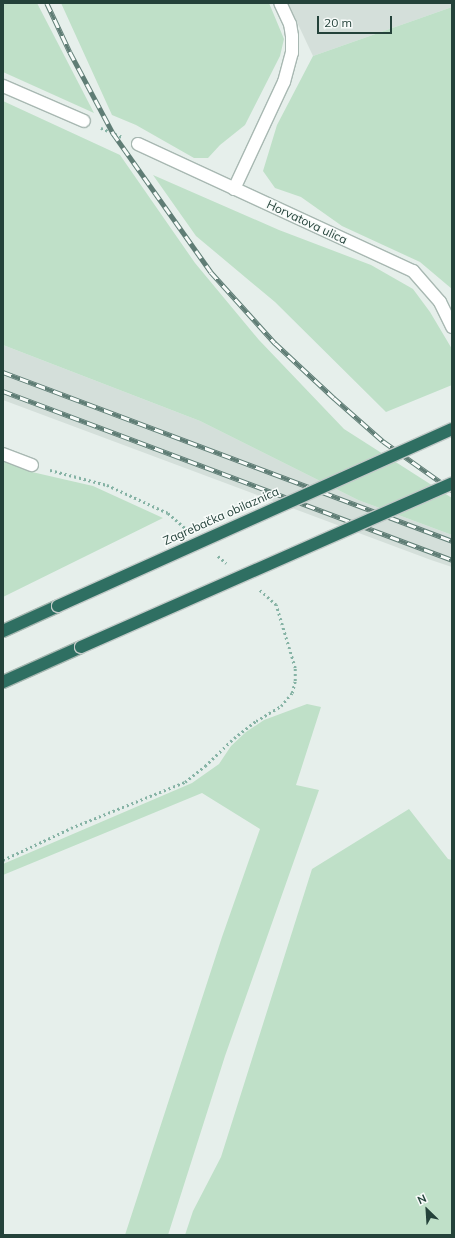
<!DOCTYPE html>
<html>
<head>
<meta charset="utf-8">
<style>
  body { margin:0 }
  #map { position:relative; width:455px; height:1238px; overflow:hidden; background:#e6efeb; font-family:Mulish,sans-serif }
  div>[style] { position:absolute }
  .built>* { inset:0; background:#d4dfda }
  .green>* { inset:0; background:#bfe0c8 }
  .path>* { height:2.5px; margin-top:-1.25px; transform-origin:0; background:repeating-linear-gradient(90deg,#86b3a5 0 2px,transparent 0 5px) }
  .roads { filter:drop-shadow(1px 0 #a8b8b2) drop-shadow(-1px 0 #a8b8b2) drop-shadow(0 1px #a8b8b2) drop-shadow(0 -1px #a8b8b2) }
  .minor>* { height:12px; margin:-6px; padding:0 6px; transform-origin:6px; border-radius:6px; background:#fff }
  .highway>* { height:12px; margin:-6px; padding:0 6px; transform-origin:6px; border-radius:6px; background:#2f6f62 }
  .rail>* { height:4.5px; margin-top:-2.25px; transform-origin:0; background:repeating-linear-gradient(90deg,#f7fbf9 0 9px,#5f7d75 0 18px); box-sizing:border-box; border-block:1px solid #5f7d75 }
  .bridges { filter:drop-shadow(1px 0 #c2cac8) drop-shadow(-1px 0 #c2cac8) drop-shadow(0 1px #c2cac8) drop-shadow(0 -1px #c2cac8) }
  .highway-bridge>* { height:12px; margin:-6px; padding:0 6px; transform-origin:6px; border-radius:6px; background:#2f6f62 }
  span { translate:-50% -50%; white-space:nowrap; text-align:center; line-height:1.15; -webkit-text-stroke:3px #f7fbf9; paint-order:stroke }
  .street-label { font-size:12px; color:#24423a }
  .frame { position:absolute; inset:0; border:4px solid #24423a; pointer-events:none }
  .north { position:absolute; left:407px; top:1190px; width:40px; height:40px; -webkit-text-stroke:3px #f7fbf9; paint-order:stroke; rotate:335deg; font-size:11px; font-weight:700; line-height:16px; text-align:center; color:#24423a }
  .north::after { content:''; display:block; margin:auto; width:14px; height:18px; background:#24423a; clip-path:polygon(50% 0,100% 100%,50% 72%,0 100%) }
  .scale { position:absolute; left:317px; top:16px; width:75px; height:18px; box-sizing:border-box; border:2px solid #24423a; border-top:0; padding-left:5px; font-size:12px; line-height:14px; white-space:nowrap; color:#24423a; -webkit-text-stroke:3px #f7fbf9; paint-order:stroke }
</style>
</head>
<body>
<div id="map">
  <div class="built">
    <i style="clip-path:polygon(288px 3px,452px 3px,452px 7px,313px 56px)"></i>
    <i style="clip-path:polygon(3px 345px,200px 421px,358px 500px,452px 535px,452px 567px,431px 560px,3px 400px)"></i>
  </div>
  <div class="green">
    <i style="clip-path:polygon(3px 3px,37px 3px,94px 113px,3px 72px)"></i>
    <i style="clip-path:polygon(61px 3px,269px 3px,284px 39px,280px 56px,245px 125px,220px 145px,208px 158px,194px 158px,136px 125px,112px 115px)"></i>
    <i style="clip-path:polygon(452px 7px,452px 289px,420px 262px,342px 226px,301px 197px,275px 188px,263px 171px,277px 125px,313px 56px)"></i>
    <i style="clip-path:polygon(3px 101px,120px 155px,195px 263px,259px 340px,344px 429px,452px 498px,452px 535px,358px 500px,200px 421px,3px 345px)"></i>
    <i style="clip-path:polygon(153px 175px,279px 230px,371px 265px,413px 289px,430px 312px,452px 349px,452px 385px,386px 412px,275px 302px,196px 236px)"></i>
    <i style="clip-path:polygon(3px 459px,32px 472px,93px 486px,163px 518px,3px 597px)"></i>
    <i style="clip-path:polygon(307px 704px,321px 707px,296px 785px,319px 790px,225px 1056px,168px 1235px,125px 1235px,222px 937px,260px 829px,202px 793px,3px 875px,3px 864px,192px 783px,219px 764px,231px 746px,246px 732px,264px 720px)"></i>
    <i style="clip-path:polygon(409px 809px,448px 859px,452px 860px,452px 1235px,185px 1235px,193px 1211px,221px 1157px,312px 869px)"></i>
  </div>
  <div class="path">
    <i style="left:101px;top:128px;width:23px;rotate:23deg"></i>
    <i style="left:50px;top:470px;width:59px;rotate:14.7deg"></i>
    <i style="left:107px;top:485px;width:67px;rotate:24.7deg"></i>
    <i style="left:168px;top:513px;width:23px;rotate:41deg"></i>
    <i style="left:218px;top:556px;width:11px;rotate:41deg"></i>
    <i style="left:3px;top:860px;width:75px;rotate:-25.2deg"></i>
    <i style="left:71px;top:828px;width:123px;rotate:-22deg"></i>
    <i style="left:185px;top:782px;width:26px;rotate:-39deg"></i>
    <i style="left:205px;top:766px;width:40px;rotate:-44deg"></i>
    <i style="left:234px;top:738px;width:28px;rotate:-38deg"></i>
    <i style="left:256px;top:721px;width:29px;rotate:-31deg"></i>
    <i style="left:281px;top:706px;width:17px;rotate:-50deg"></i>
    <i style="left:292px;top:693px;width:12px;rotate:-76deg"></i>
    <i style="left:295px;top:681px;width:13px;rotate:-90deg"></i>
    <i style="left:295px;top:668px;width:66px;rotate:-106.8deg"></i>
    <i style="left:276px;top:605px;width:24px;rotate:-138deg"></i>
  </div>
  <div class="roads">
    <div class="minor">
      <i style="left:3px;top:86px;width:88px;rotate:23.4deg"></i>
      <i style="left:138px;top:144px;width:303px;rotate:24.8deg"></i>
      <i style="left:413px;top:271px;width:41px;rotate:48.9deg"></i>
      <i style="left:440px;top:302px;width:28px;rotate:64deg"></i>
      <i style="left:234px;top:189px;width:118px;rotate:-65deg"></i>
      <i style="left:284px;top:82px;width:30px;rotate:-75deg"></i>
      <i style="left:292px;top:53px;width:17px;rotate:-90deg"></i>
      <i style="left:292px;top:36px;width:12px;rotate:-99deg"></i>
      <i style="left:290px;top:24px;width:23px;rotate:-115deg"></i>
      <i style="left:3px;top:454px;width:31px;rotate:21deg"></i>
    </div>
    <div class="highway">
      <i style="left:3px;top:631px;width:60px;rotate:-24.4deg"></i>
      <i style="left:3px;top:682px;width:85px;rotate:-24.2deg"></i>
    </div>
  </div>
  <div class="rail">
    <i style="left:47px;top:3px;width:54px;rotate:64.9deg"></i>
    <i style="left:70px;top:52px;width:92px;rotate:62deg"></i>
    <i style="left:113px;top:133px;width:170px;rotate:54.8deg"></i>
    <i style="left:211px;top:272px;width:96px;rotate:48deg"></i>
    <i style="left:275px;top:343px;width:81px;rotate:43deg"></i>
    <i style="left:334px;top:398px;width:65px;rotate:41.3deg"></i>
    <i style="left:383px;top:441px;width:85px;rotate:35.4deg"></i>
    <i style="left:3px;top:372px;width:480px;rotate:20.6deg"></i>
    <i style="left:3px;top:391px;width:480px;rotate:20.6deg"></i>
  </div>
  <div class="bridges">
    <div class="highway-bridge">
      <i style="left:58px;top:606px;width:432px;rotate:-24.2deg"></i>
      <i style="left:81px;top:647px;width:406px;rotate:-23.8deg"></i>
    </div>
  </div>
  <div class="street-label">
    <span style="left:307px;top:222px;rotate:25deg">Horvatova ulica</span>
    <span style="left:221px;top:516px;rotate:-24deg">Zagrebačka obilaznica</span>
  </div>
  <div class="frame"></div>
  <div class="north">N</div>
  <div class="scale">20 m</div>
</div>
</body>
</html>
